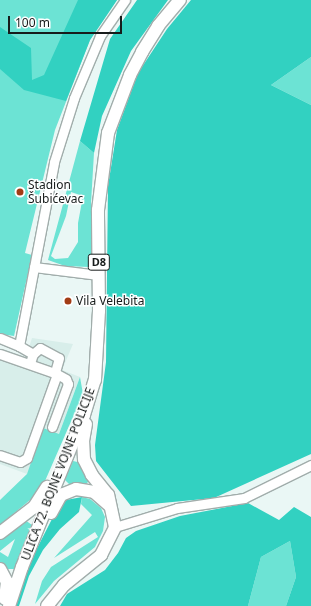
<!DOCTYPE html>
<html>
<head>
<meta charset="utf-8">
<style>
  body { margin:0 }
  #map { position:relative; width:311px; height:606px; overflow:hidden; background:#eaf7f5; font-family:"Noto Sans",sans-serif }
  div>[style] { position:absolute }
  .built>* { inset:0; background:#d8eeea }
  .green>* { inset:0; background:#6ce3d4 }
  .forest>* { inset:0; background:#32d1c1 }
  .roads { filter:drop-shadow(1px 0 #a1adab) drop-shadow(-1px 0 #a1adab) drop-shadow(0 1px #a1adab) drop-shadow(0 -1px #a1adab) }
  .minor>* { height:9px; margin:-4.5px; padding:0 4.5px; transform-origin:4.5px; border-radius:4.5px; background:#fff }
  .major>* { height:12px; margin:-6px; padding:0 6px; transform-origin:6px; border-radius:6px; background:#fff }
  .dots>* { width:11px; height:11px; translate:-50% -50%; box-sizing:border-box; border:2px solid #fff; border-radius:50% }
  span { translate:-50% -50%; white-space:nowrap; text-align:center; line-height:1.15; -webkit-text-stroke:3px #fff; paint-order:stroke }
  .shield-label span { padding:1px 3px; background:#fff; border:1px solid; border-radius:3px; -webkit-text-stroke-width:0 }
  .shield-label { font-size:11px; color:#171c1b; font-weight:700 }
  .poi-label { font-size:12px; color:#171c1b }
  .left { translate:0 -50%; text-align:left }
  .street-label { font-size:12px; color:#171c1b }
  .scale { position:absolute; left:8px; top:16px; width:114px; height:18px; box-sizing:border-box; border:2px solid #171c1b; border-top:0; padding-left:5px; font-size:12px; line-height:14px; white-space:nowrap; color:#171c1b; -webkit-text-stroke:3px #fff; paint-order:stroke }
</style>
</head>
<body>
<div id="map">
  <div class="built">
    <i style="clip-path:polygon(32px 338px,73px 344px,62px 370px,80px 377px,59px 434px,27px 474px,0 464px,0 348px,26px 357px)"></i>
  </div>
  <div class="green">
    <i style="clip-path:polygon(0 0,117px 0,90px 40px,55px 130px,25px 253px,32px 255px,14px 336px,0 334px)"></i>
    <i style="clip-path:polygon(311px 57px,311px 105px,271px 85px)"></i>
    <i style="clip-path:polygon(evenodd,80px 141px,94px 153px,91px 203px,92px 261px,89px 267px,65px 266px,48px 260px,80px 141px,71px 192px,83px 196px,78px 223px,78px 242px,68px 258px,55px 259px,51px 256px,66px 216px,71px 192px)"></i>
    <i style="clip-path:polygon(80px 377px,83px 394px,45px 481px,36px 495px,0 525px,0 500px,27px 474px,43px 428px,59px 434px)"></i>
    <i style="clip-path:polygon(73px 461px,82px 463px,91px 479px,85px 485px,71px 486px,65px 480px)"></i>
    <i style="clip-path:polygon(82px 497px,90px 499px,101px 508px,105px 517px,103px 531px,95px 547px,54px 581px,35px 604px,42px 581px,51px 567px,98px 537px,95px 532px,54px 558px,92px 515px,81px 504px)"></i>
    <i style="clip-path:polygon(25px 520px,32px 525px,15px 569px,7px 569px,0 563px,0 552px,8px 557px,15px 539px,0 551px,0 540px)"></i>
    <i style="clip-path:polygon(290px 541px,296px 577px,286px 606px,248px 606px,261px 557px)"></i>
  </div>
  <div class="forest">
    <i style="clip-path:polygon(78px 0,117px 0,90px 40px,66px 101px,24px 90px,0 69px,0 27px,31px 48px,32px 80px,44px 75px)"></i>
    <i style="clip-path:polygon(137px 0,168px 0,131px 51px,102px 116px,94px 153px,80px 141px,110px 39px)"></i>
    <i style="clip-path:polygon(191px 0,311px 0,311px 57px,271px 85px,311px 105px,311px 454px,214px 498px,131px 506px,96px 461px,95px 445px,106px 362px,108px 186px,117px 130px,138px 73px,167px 29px)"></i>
    <i style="clip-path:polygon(82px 497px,79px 512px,60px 529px,43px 550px,29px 576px,19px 606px,14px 606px,31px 560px,52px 519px,66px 500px)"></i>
    <i style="clip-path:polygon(248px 503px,279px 520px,294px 507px,311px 517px,311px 606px,286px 606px,296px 577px,290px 541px,261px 557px,248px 606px,60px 606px,67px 594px,105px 570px,118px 553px,126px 538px,136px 531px,180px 516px)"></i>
  </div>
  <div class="roads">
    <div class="minor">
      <i style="left:34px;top:267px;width:65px;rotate:7deg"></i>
      <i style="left:0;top:338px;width:21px;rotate:23deg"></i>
      <i style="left:0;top:354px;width:60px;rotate:19.3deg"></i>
      <i style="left:57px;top:374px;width:89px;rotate:109.7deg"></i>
      <i style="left:27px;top:458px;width:8px;rotate:150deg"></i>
      <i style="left:20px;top:462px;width:21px;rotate:-161deg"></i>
      <i style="left:33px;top:354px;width:9px;rotate:-41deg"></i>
      <i style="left:40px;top:348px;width:21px;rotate:28deg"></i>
      <i style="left:59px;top:358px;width:15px;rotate:106deg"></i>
      <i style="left:30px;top:363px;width:9px;rotate:-72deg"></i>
      <i style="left:33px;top:354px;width:16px;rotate:-150deg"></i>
      <i style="left:19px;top:346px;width:187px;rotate:-79.2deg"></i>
      <i style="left:54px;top:162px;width:67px;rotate:-72.6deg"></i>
      <i style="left:74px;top:98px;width:67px;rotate:-67.2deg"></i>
      <i style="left:100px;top:36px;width:44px;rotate:-55.2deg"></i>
      <i style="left:52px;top:427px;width:46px;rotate:-69.6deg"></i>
      <i style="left:68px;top:384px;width:5px;rotate:-112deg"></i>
      <i style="left:66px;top:379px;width:10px;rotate:-151deg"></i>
      <i style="left:115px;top:527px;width:65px;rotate:-17deg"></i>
      <i style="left:177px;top:508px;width:68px;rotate:-8.5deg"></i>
      <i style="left:244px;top:498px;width:75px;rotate:-26.2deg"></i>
    </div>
    <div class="major">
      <i style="left:51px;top:513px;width:21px;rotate:-61deg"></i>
      <i style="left:61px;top:495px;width:16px;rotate:-22deg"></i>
      <i style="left:76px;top:489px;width:18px;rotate:9deg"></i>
      <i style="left:94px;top:492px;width:20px;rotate:41deg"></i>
      <i style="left:0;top:533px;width:43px;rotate:-37.4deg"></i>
      <i style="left:34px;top:507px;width:24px;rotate:-57deg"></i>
      <i style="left:0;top:569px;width:15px;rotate:62deg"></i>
      <i style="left:7px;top:582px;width:17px;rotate:97deg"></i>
      <i style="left:9px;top:606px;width:41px;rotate:-71.6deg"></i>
      <i style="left:22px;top:567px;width:164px;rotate:-67.8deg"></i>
      <i style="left:84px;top:415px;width:37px;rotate:-73deg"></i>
      <i style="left:95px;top:380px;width:69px;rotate:-86.7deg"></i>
      <i style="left:99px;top:311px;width:101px;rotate:-90.6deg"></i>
      <i style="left:98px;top:210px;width:78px;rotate:-82.6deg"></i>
      <i style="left:108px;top:133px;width:62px;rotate:-69.2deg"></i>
      <i style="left:130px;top:75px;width:26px;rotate:-62deg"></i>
      <i style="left:142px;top:52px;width:31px;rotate:-58deg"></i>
      <i style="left:158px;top:26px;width:34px;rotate:-50deg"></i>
      <i style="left:47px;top:606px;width:27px;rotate:-51deg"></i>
      <i style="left:64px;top:585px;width:48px;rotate:-39deg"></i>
      <i style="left:101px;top:555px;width:31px;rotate:-63deg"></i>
      <i style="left:115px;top:527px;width:33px;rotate:-102deg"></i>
      <i style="left:108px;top:495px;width:26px;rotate:-129deg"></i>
      <i style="left:92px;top:475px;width:18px;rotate:-117deg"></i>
      <i style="left:84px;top:459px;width:18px;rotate:-93deg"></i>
      <i style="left:83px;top:441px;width:17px;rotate:-80deg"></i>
    </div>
  </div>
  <div class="dots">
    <i style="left:20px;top:192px;background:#a23c15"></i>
    <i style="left:68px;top:301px;background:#a23c15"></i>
  </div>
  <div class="shield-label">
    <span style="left:99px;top:262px">D8</span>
  </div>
  <div class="poi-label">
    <span class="left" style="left:28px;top:192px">Stadion<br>Šubićevac</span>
    <span class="left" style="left:76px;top:301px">Vila Velebita</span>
  </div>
  <div class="street-label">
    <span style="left:58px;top:474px;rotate:-69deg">ULICA 72. BOJNE VOJNE POLICIJE</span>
  </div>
  <div class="scale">100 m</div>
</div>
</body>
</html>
